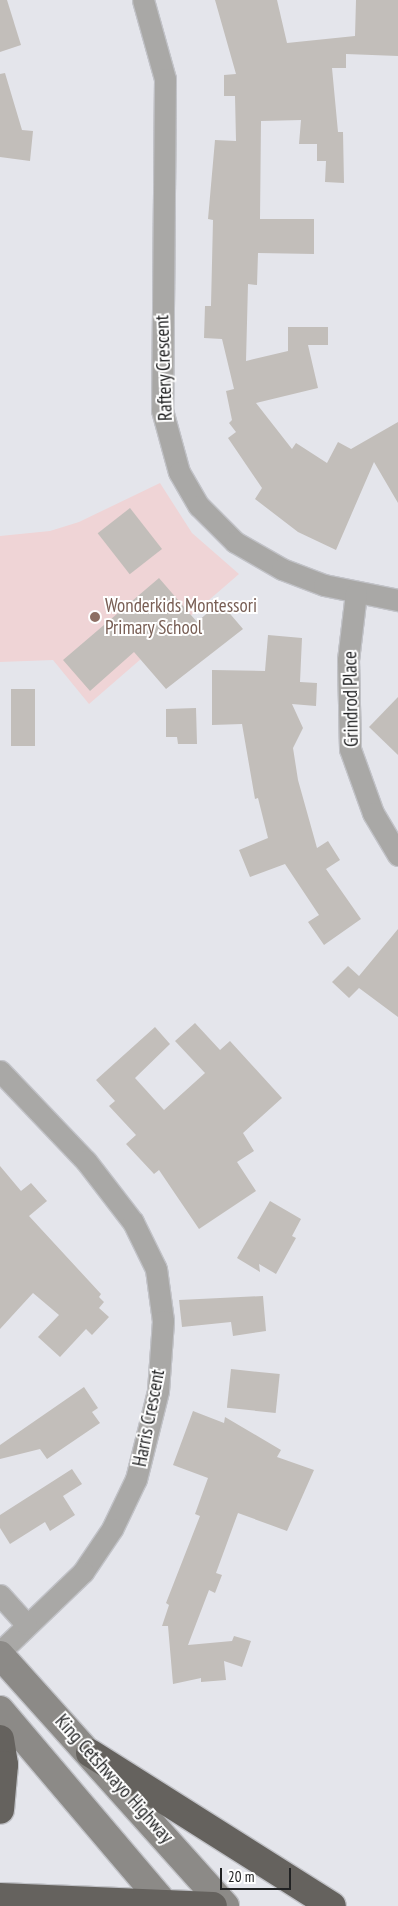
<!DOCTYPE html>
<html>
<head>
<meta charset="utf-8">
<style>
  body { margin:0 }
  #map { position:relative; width:398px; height:1906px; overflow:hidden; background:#e4e5eb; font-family:"PT Sans Narrow",sans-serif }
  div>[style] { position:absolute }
  .education>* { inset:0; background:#efd4d6 }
  .building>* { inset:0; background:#c2beba; transform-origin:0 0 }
  .roads { filter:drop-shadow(1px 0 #c1c2c7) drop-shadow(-1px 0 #c1c2c7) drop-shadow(0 1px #c1c2c7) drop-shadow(0 -1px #c1c2c7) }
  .street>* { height:21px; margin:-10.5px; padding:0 10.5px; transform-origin:10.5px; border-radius:10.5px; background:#a9a8a6 }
  .secondary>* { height:28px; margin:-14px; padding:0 14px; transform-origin:14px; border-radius:14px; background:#8c8a87 }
  .highway>* { height:28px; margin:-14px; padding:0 14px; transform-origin:14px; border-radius:14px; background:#65625e }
  .dots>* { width:14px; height:14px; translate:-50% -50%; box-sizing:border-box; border:2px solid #fff; border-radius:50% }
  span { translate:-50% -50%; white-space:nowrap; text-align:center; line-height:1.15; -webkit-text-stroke:4px #fff; paint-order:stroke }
  .street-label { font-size:19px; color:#212223 }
  .education-label { font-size:19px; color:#785e54 }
  .left { translate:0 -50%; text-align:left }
  .scale { position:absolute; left:220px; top:1868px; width:71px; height:22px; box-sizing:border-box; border:2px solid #212223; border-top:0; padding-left:6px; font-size:15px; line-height:18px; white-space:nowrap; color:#212223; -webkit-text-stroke:4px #fff; paint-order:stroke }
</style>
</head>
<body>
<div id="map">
  <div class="education">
    <i style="clip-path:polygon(160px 483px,192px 533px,239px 574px,89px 704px,53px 660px,0 662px,0 536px,50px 531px,79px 522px)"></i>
  </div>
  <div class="building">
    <i style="clip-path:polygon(0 0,7px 0,21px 45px,0 52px)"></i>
    <i style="clip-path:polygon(215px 0,277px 0,287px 43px,355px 36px,356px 0,398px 0,398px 56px,346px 54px,346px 68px,332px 68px,338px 132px,343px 132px,344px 183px,325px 182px,326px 161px,317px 161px,317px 144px,299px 144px,301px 120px,261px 121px,260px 219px,314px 219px,314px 254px,258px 253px,257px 285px,248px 284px,246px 361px,288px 351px,288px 327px,328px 327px,328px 345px,308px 345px,318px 388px,256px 403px,292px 449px,296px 443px,327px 463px,338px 442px,351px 449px,398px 422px,398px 503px,374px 462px,336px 550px,298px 532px,255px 499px,262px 488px,228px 438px,236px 432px,229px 423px,232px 420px,226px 391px,234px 389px,222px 339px,204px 338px,205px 306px,211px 306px,213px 220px,208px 219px,215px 140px,236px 141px,235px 96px,224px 96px,224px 75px,236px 74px)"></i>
    <i style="clip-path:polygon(5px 73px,22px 130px,33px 131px,30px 161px,0 157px,0 74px)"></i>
    <i style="left:130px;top:508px;width:52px;height:41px;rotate:52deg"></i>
    <i style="clip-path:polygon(159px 578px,197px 622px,220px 602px,243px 629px,166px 689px,134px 652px,90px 691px,63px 660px)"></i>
    <i style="clip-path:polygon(268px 635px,302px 638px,300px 682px,317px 683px,316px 706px,292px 704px,303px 728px,293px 748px,298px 780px,317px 848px,328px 841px,340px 860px,326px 869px,361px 919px,324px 945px,308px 922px,319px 915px,285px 864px,250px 877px,239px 850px,268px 838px,258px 798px,255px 799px,242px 724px,212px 725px,212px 670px,265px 671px)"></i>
    <i style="left:11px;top:689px;width:24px;height:57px"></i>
    <i style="clip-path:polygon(398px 697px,398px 755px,369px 727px)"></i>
    <i style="clip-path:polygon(196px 708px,197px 744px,178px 744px,177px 737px,166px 737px,166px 709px)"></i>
    <i style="clip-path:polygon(398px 929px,398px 1017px,359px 988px,349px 998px,332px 982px,348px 966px,359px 976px)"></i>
    <i style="clip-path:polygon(195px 1023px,220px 1050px,230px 1041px,282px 1098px,243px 1133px,254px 1151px,237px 1162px,256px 1191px,199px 1229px,159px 1170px,154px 1174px,126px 1144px,136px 1135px,109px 1106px,115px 1101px,96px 1080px,155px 1027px,170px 1044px,135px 1078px,164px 1110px,205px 1073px,175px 1041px)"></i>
    <i style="clip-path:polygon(0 1166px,21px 1191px,31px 1183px,47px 1201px,29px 1216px,101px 1294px,99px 1297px,104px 1302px,99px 1308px,109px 1317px,92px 1335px,86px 1329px,60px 1357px,38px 1337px,59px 1315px,33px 1293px,0 1329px)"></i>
    <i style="clip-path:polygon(270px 1201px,301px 1219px,292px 1236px,296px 1238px,276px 1274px,259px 1264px,260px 1272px,237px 1258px)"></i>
    <i style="clip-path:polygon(263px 1296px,266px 1331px,233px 1336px,231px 1322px,182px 1327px,179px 1300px)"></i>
    <i style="left:231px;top:1369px;width:49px;height:39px;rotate:6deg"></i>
    <i style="clip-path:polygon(84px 1387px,98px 1408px,92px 1412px,100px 1423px,47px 1459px,40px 1449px,0 1459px,0 1445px)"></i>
    <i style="clip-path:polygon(193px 1411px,224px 1423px,225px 1417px,281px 1450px,277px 1457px,314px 1470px,287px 1531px,238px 1513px,216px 1573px,222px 1575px,215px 1593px,209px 1590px,188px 1645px,232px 1641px,234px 1636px,251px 1641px,242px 1667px,224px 1661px,226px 1680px,201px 1682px,201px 1678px,173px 1684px,168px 1626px,162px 1626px,169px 1605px,166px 1603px,200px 1516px,195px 1514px,208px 1478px,173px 1465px)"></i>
    <i style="clip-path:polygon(72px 1469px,82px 1484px,63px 1496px,75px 1515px,50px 1531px,45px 1522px,10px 1544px,0 1528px,0 1515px)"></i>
  </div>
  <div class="roads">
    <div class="street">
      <i style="left:143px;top:0;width:82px;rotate:74.4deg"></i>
      <i style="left:165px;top:79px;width:331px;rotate:90.5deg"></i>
      <i style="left:162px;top:410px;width:64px;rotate:74.7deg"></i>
      <i style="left:179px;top:472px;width:39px;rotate:60deg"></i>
      <i style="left:199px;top:506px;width:51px;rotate:45deg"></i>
      <i style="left:235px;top:542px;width:54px;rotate:29.9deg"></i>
      <i style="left:282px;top:569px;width:45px;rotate:20.9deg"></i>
      <i style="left:324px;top:585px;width:76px;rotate:11.5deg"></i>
      <i style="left:356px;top:593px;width:67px;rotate:96.8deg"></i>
      <i style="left:348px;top:660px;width:89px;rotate:88.7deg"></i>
      <i style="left:350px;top:749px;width:68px;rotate:70.2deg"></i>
      <i style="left:373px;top:813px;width:49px;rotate:59.2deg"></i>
      <i style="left:0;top:1071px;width:124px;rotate:46.3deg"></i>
      <i style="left:86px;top:1161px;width:77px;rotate:52.4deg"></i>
      <i style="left:133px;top:1222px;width:52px;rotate:63.9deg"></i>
      <i style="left:156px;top:1269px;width:52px;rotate:82.3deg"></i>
      <i style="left:163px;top:1321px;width:70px;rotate:94.1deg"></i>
      <i style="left:158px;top:1391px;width:91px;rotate:104deg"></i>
      <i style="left:136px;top:1479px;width:55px;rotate:115.6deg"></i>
      <i style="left:112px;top:1529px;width:52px;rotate:124deg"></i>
      <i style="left:83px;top:1572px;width:115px;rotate:136.1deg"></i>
      <i style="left:0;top:1595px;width:39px;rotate:48deg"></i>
    </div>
    <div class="secondary">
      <i style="left:0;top:1655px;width:337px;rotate:48.1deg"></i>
      <i style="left:0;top:1710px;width:257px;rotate:49.7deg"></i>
    </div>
    <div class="highway">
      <i style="left:0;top:1739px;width:26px;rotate:81deg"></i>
      <i style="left:4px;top:1765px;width:45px;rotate:95.1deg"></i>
      <i style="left:90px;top:1753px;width:286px;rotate:32.3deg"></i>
      <i style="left:0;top:1897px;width:213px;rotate:2.4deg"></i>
    </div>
  </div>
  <div class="dots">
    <i style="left:95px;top:617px;background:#8d6e63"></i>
  </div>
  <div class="street-label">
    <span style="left:164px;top:368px;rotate:-92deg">Raftery Crescent</span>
    <span style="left:351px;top:699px;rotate:-91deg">Grindrod Place</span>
    <span style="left:149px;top:1418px;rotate:-79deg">Harris Crescent</span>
    <span style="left:114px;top:1779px;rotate:48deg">King Cetshwayo Highway</span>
  </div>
  <div class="education-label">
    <span class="left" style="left:105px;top:617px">Wonderkids Montessori<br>Primary School</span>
  </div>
  <div class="scale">20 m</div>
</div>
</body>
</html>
